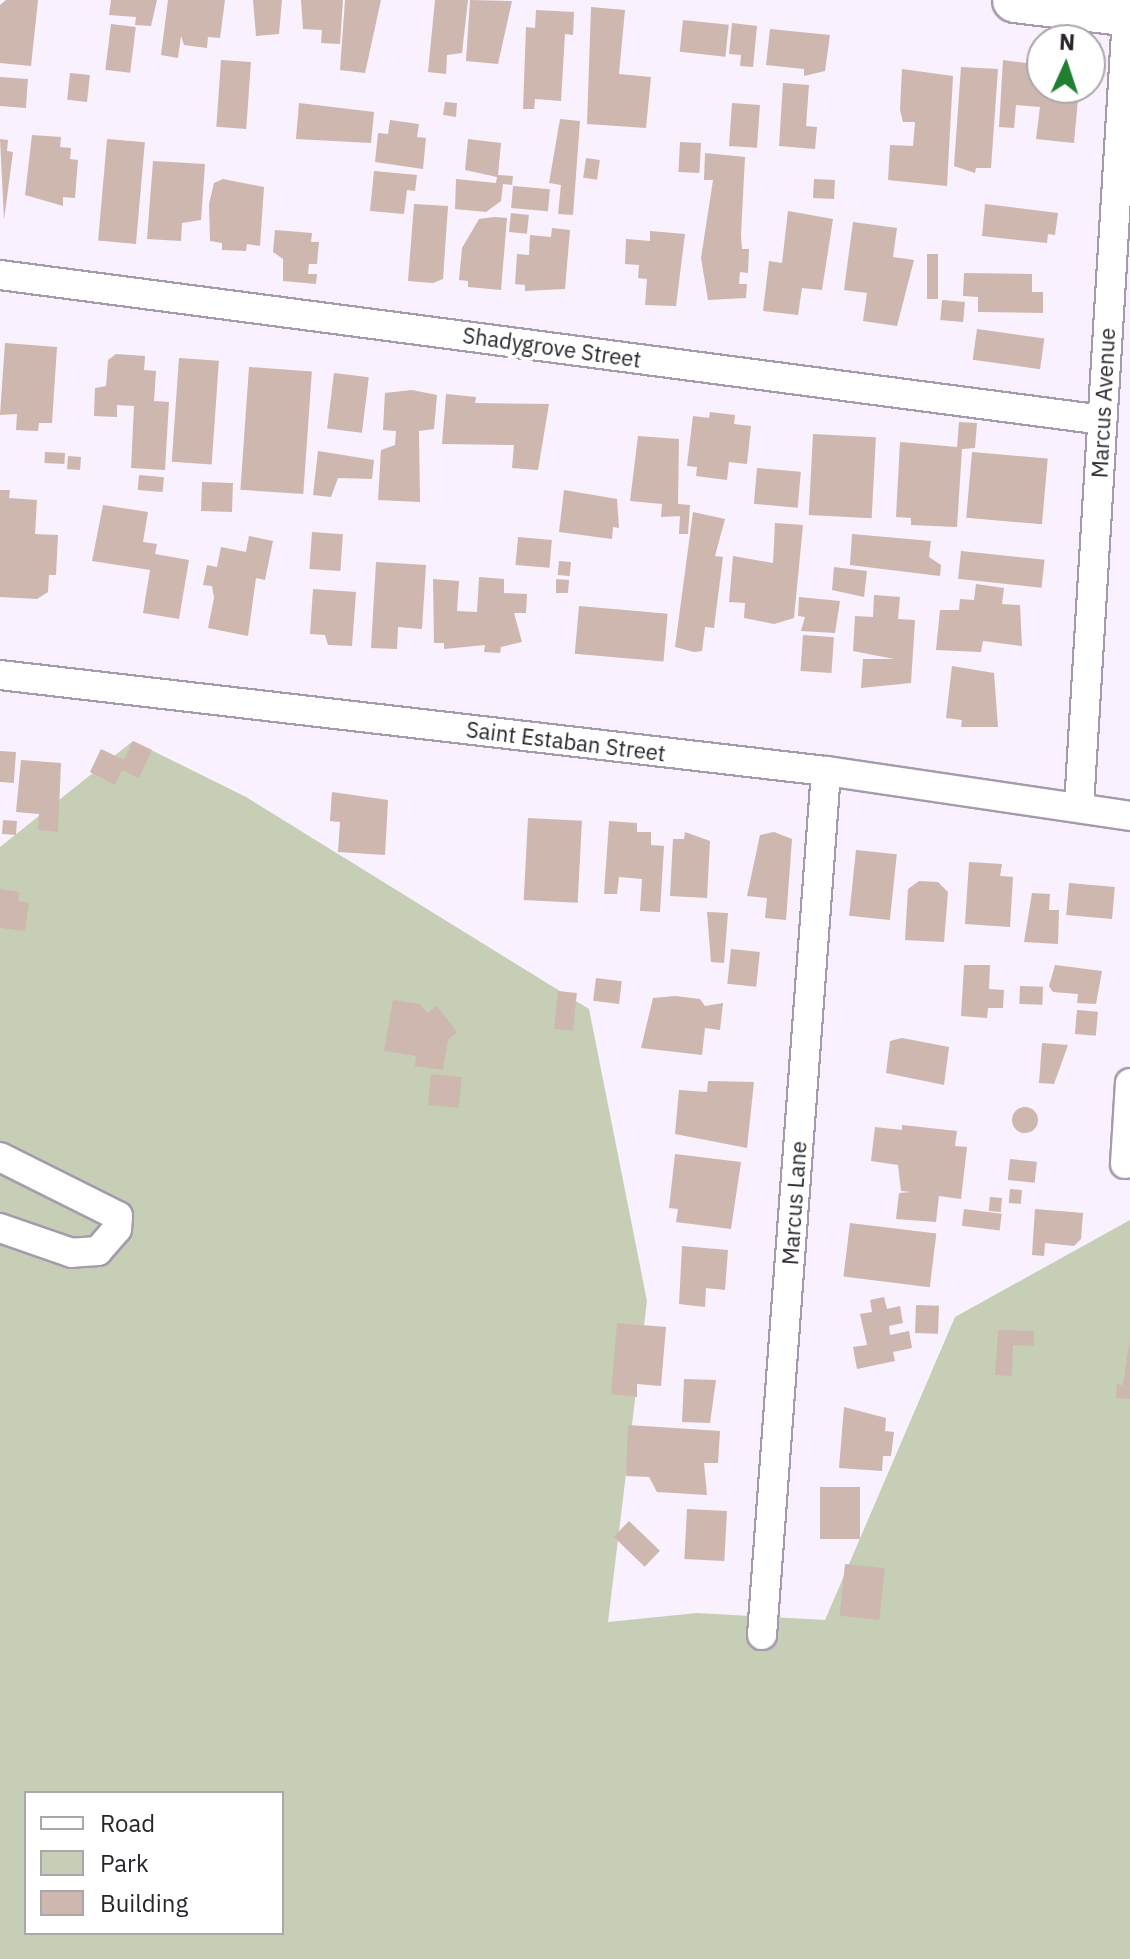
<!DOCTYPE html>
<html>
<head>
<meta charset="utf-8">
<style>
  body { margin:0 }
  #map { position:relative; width:1130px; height:1959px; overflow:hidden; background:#f9f1fd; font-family:"IBM Plex Sans",sans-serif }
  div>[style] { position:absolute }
  .green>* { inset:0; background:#c6cfb6 }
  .building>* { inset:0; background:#ceb7ae; transform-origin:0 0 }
  .round { border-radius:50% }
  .roads { filter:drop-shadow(2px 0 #a69aac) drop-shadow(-2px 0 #a69aac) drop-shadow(0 2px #a69aac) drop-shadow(0 -2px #a69aac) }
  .minor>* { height:28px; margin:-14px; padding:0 14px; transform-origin:14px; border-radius:14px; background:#fff }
  .primary>* { height:44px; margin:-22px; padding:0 22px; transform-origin:22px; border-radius:22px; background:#fff }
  span { translate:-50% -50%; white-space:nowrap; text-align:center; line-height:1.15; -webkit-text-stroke:8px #fff; paint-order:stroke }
  .street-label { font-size:22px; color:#29242b }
  .legend { position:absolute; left:24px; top:1791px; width:260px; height:144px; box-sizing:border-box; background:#fff; border:2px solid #a9a7aa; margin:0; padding:10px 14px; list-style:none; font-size:24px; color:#29242b }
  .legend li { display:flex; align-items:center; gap:16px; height:40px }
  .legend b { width:40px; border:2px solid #a9a7aa }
  .north { position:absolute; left:1026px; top:24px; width:80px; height:80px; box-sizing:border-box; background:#fff; border:2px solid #a9a7aa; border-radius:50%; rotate:3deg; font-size:22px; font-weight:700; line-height:32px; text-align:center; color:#29242b }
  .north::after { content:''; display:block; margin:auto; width:28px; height:36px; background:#207f30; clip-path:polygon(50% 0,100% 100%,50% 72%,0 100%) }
</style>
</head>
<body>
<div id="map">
  <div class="green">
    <i style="clip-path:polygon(evenodd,133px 741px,246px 797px,589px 1009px,647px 1301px,608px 1622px,697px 1613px,825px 1620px,955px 1317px,1130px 1220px,1130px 1959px,0 1959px,0 847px,133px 741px,26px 1793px,282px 1793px,282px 1933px,26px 1933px,26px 1793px)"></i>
  </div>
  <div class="building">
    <i style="clip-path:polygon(6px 0,38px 0,31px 66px,0 63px,0 5px)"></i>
    <i style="clip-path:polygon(111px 0,157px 0,151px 26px,135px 25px,136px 17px,109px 15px)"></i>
    <i style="clip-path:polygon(168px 0,225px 0,220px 38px,208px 37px,207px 48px,184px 45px,181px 36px,178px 58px,161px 55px)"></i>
    <i style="clip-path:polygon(253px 0,282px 0,279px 34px,256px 36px)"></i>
    <i style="clip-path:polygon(301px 0,343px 0,340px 44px,321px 43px,322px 30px,303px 29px)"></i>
    <i style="clip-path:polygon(345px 0,381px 0,365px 73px,340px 70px)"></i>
    <i style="clip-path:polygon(435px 0,468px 0,462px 53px,447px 55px,446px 74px,428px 72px)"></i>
    <i style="clip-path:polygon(470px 0,512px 1px,498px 64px,466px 61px)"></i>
    <i style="clip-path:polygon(591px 7px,625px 10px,619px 74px,651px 77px,646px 128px,587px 124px)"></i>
    <i style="clip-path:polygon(536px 10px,574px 12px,573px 35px,565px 34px,561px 101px,535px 99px,534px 109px,523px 109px,526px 27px,535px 28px)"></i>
    <i style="left:683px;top:20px;width:46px;height:32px;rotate:6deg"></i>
    <i style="clip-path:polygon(732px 23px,757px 26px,753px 67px,740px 66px,741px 55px,729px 54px)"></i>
    <i style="left:111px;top:24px;width:25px;height:46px;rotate:7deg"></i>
    <i style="clip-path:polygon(770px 29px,830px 35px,825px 71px,804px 76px,804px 69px,766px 65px)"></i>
    <i style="left:221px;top:60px;width:30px;height:67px;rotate:4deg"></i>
    <i style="clip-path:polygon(1003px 60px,1042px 65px,1042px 88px,1079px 88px,1074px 143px,1036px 139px,1040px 107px,1016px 105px,1014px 128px,999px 127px)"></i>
    <i style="clip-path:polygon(961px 67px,998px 69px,991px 168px,976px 168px,975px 173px,954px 166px)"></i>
    <i style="clip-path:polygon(902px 69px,953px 76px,947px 186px,888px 180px,890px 145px,913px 146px,915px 122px,903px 122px,900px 110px)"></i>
    <i style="left:70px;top:73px;width:20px;height:27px;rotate:6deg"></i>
    <i style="left:0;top:77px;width:28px;height:29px;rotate:4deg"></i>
    <i style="clip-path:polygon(783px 83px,809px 85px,806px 126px,817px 127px,815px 149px,779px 146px)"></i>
    <i style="clip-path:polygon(445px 102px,457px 103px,456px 117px,443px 115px)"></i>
    <i style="clip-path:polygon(299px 103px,374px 112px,371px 143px,296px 139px)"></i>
    <i style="left:732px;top:103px;width:28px;height:43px;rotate:4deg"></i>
    <i style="clip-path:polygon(560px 119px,580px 121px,573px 215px,558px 214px,561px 185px,549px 183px)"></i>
    <i style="clip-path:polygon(390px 120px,419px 124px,417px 137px,426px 138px,423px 169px,375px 162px,378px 133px,388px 134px)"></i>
    <i style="clip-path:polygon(32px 135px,61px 137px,60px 147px,71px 148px,70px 159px,78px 160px,75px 198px,63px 197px,63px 206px,25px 195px)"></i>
    <i style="clip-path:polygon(0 139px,8px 140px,7px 151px,13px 152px,4px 220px)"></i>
    <i style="left:107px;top:139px;width:38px;height:102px;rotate:5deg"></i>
    <i style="clip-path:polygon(468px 139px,501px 143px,498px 175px,513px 176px,512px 185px,503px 184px,501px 201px,486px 212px,455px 209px,456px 179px,496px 183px,497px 177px,465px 170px)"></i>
    <i style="left:680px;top:142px;width:21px;height:30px;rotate:3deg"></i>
    <i style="clip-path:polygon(705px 153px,745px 157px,741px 235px,742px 249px,749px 249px,748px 273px,740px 272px,739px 284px,747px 284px,746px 298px,708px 300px,701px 258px,713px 180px,704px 180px)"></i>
    <i style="left:586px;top:158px;width:14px;height:20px;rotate:8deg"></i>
    <i style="clip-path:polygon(153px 161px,205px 164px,201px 220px,182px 223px,181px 241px,147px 239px)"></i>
    <i style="clip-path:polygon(374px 171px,417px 175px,415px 191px,407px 190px,404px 214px,370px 211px)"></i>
    <i style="clip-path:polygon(223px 179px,264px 187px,260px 246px,247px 244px,246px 251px,222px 250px,222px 243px,210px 241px,209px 204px,214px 183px)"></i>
    <i style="left:814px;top:179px;width:21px;height:19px;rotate:3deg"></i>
    <i style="left:513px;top:186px;width:37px;height:22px;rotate:5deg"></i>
    <i style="clip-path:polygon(414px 204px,448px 206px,443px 279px,433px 283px,408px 281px)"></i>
    <i style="clip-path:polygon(985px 204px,1058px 213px,1055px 235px,1048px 234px,1047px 243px,982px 236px)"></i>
    <i style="clip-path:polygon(788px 211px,833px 219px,822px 290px,802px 288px,798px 315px,763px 311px,769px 261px,782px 263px)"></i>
    <i style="left:511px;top:213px;width:18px;height:19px;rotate:6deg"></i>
    <i style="clip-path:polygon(494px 217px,507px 218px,501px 290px,468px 287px,468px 281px,459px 280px,462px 248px,479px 219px)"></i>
    <i style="clip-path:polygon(853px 222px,897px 228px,893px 257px,914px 260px,897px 326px,863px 321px,867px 293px,844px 290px)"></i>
    <i style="clip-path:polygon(552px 228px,570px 230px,565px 289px,525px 291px,525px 285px,515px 284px,517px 254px,529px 255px,530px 235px,551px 237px)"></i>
    <i style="clip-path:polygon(275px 230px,312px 233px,311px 242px,319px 242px,317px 264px,309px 264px,308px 274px,317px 274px,316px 284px,283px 281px,283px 259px,273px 252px)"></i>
    <i style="clip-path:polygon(650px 231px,685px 234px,676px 306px,645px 305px,647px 279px,638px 278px,639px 265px,625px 264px,626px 239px,650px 241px)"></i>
    <i style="left:927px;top:254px;width:11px;height:45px"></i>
    <i style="clip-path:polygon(964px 273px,1032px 274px,1032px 292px,1043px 292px,1043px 313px,978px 312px,978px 297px,963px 296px)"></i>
    <i style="left:942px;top:300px;width:23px;height:20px;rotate:5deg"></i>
    <i style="left:977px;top:329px;width:68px;height:31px;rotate:8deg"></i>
    <i style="clip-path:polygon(5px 343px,57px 347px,52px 423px,39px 423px,38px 431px,16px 430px,17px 414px,0 415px)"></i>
    <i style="clip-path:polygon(116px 354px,145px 356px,144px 370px,156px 371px,154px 401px,169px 402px,165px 470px,131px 468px,134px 406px,117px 405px,117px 417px,94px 416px,95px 388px,106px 386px,108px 360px)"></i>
    <i style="left:179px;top:358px;width:40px;height:104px;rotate:4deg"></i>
    <i style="left:249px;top:367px;width:63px;height:123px;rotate:4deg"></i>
    <i style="left:334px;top:373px;width:35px;height:56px;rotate:7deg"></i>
    <i style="clip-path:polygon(412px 390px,437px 395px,434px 429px,419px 431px,420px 502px,378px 500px,381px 450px,395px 445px,396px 431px,383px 430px,385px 393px)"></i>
    <i style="clip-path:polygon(446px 394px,476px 397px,475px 403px,549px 404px,538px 470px,512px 468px,514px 445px,442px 444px)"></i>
    <i style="clip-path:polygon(710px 412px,735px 415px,734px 424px,751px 426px,747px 464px,729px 462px,727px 480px,696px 476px,697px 467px,687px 466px,693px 416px,709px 418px)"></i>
    <i style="clip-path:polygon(959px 422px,977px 423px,975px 448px,962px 449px,957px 527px,911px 525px,911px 518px,896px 517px,900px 442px,957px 447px)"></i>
    <i style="left:813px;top:434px;width:63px;height:81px;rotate:3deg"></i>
    <i style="clip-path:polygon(638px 436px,679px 439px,678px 504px,690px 505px,688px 534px,679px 534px,680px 516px,661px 517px,662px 504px,630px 501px)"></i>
    <i style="clip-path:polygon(318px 451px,374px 460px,372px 479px,338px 478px,331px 497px,313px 495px)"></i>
    <i style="left:45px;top:452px;width:20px;height:11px;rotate:3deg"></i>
    <i style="left:972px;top:452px;width:76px;height:66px;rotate:5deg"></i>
    <i style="left:68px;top:456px;width:13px;height:13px;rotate:4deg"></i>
    <i style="left:757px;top:468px;width:44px;height:36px;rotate:5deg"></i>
    <i style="left:139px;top:475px;width:25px;height:15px;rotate:5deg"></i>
    <i style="left:202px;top:482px;width:31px;height:29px;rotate:2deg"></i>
    <i style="clip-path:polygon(0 490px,10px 490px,9px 498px,37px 500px,35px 534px,58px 535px,56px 575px,49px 575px,48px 592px,37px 599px,0 597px)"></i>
    <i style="clip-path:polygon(564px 490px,617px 499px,619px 528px,613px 527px,612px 539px,559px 532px)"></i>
    <i style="clip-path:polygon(103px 505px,148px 512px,143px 542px,157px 544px,155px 554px,189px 560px,179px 619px,143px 613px,150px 570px,92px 561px)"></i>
    <i style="clip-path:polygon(693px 512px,725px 519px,715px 556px,723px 557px,714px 628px,705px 627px,702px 651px,694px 652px,675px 647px)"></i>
    <i style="clip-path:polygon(775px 523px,803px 525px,794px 618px,774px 624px,744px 618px,745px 603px,729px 602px,733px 556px,773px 563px)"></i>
    <i style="left:312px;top:532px;width:31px;height:37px;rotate:4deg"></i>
    <i style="clip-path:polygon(852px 534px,931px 541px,929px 557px,941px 565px,940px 576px,850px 565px)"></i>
    <i style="clip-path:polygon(249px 536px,273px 541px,265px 580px,256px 578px,248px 636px,208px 628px,214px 598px,212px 586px,203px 585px,207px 565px,217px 567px,221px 547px,246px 552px)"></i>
    <i style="left:518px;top:537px;width:34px;height:28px;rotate:5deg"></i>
    <i style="left:961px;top:551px;width:84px;height:28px;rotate:6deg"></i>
    <i style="left:559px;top:561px;width:12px;height:14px;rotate:5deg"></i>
    <i style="clip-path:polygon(376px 562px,426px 565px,422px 629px,398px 627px,397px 649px,371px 648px)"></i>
    <i style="clip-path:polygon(834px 567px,867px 571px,864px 597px,832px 590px)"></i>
    <i style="clip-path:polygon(479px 577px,504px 579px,504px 593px,527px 594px,526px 613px,514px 613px,522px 642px,501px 647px,500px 653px,484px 652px,485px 645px,444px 649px,444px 643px,434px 643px,433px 579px,459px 581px,457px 611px,477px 612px)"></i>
    <i style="clip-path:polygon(556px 579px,569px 580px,568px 593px,556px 593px)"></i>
    <i style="clip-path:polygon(976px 584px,1004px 588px,1002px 604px,1020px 605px,1022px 646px,983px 641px,981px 652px,936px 650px,940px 610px,959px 610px,960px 599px,974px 600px)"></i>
    <i style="clip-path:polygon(313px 589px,356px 592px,352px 646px,328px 645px,325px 635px,310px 634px)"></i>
    <i style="clip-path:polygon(874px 595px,900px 597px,898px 619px,915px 620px,911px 683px,861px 688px,863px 659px,894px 659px,853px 651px,855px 616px,873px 617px)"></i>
    <i style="clip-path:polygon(799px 597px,840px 601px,835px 633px,801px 631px,805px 617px,798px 616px)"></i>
    <i style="left:579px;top:606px;width:89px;height:48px;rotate:5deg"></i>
    <i style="left:803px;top:635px;width:31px;height:36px;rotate:4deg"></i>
    <i style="clip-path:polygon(952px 666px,994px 673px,998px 727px,961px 727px,962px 720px,946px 718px)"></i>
    <i style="clip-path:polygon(133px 741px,152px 750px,139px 778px,122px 770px,115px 785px,90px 772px,101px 749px,124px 760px)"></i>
    <i style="left:0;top:751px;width:16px;height:31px;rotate:4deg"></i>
    <i style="clip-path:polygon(21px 760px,61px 763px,58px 832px,38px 830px,39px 814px,16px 812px)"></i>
    <i style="clip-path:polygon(332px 792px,388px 800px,385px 855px,338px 852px,340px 822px,330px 821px)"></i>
    <i style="left:528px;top:818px;width:54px;height:82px;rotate:3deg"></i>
    <i style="left:3px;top:820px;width:14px;height:14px;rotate:4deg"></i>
    <i style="clip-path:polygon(609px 821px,637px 823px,637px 832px,651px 832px,651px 845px,664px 846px,660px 912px,640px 911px,642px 879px,619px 877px,617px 894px,604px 894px)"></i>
    <i style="clip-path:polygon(685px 832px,710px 841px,707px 898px,670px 896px,673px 839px,684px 839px)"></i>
    <i style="clip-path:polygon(774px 832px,792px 839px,786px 920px,765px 918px,767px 898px,747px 896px,760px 835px)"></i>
    <i style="left:856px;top:850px;width:41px;height:66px;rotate:6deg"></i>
    <i style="clip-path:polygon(969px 862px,1002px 864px,1000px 876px,1013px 877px,1010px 927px,965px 924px)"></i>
    <i style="clip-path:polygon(938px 882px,948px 892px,944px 942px,905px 940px,908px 889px,919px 881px)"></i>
    <i style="left:1069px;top:883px;width:46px;height:32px;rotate:5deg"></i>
    <i style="clip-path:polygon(0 889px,20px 892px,18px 901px,29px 903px,25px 931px,0 928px)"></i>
    <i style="clip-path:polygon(1032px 893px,1050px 894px,1049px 910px,1059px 910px,1058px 944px,1024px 942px)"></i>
    <i style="clip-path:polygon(707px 912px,728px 913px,724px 963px,711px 962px)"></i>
    <i style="left:731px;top:949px;width:29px;height:35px;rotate:6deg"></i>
    <i style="clip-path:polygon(964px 965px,990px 965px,989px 989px,1004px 990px,1003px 1008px,988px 1008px,987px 1018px,961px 1016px)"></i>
    <i style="clip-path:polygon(1055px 965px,1102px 971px,1096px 1004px,1077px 1003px,1078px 994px,1053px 992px,1049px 986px)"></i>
    <i style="left:596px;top:978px;width:26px;height:23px;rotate:7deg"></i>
    <i style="left:1020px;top:986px;width:23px;height:18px;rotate:2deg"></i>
    <i style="left:558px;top:991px;width:19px;height:38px;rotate:6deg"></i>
    <i style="clip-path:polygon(675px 996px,700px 999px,705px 1006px,723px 1003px,720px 1030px,705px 1028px,702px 1055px,641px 1048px,653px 998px)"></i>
    <i style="clip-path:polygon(393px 1000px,420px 1004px,427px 1013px,437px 1006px,457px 1032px,448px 1040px,443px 1070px,415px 1066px,416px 1056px,384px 1051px)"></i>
    <i style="left:1077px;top:1010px;width:21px;height:24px;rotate:5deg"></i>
    <i style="clip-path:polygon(902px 1038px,949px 1047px,944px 1085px,886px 1073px,890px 1041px)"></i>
    <i style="clip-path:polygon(1042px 1043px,1068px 1045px,1054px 1084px,1039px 1083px)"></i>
    <i style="left:431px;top:1074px;width:31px;height:31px;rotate:6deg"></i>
    <i style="clip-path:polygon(708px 1081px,754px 1082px,747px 1148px,675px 1134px,679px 1090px,707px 1092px)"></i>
    <i class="round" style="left:1012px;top:1107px;width:26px;height:26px"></i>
    <i style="clip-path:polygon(902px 1125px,957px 1131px,955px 1146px,967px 1147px,961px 1199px,939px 1196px,936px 1222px,896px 1219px,899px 1193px,911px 1192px,901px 1191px,898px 1165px,871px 1161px,875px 1127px,902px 1130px)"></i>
    <i style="clip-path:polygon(675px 1154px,741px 1162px,731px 1229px,676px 1222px,678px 1209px,669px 1208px)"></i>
    <i style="left:1010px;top:1159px;width:27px;height:21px;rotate:6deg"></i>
    <i style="left:1010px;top:1189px;width:12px;height:14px;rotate:5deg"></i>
    <i style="left:990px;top:1197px;width:12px;height:14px;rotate:5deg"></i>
    <i style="left:964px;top:1209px;width:38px;height:17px;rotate:7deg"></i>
    <i style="clip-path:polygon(1035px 1209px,1083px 1213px,1081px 1239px,1074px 1246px,1045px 1243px,1044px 1256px,1032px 1255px)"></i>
    <i style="left:850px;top:1223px;width:87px;height:54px;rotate:7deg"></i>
    <i style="clip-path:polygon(682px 1246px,728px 1250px,725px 1290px,706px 1288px,705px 1307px,679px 1304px)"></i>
    <i style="clip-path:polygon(884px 1297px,887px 1309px,900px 1306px,903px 1323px,889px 1326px,890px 1335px,909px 1331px,912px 1348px,893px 1352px,895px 1361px,857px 1369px,853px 1347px,867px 1345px,860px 1314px,872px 1312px,870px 1300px)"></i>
    <i style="left:916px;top:1305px;width:23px;height:28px;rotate:2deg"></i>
    <i style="clip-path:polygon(617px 1323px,666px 1327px,661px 1386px,637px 1384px,637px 1397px,611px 1394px)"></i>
    <i style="clip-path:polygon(998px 1330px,1034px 1331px,1034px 1346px,1013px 1345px,1012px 1376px,995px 1375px)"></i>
    <i style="clip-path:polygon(1130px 1338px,1130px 1399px,1116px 1398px,1117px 1384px,1123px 1385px)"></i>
    <i style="clip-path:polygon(684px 1379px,716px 1380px,710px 1423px,682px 1422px)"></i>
    <i style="clip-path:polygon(844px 1407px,886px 1418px,885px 1431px,894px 1432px,891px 1456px,883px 1456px,882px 1471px,839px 1468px)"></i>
    <i style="clip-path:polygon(628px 1425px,720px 1431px,718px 1463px,704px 1463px,707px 1495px,657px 1492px,649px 1477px,626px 1476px)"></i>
    <i style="left:820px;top:1487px;width:40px;height:52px"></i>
    <i style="left:687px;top:1509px;width:40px;height:50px;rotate:3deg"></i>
    <i style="left:629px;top:1521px;width:43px;height:22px;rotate:44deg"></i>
    <i style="left:845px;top:1564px;width:40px;height:52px;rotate:6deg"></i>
  </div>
  <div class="roads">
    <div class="minor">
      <i style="left:0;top:275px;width:1112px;rotate:7.49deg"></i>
      <i style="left:0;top:675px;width:832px;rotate:6.63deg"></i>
      <i style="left:826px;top:771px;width:307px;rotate:8.4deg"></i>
      <i style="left:1079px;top:806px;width:807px;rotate:-86.52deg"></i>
      <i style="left:0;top:1157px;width:132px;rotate:26.6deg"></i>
      <i style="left:118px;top:1216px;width:13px;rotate:94deg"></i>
      <i style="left:117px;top:1229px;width:29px;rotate:131deg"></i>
      <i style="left:98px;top:1251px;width:26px;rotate:176deg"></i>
      <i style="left:72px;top:1253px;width:76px;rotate:-160.9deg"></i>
      <i style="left:1125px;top:1164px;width:81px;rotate:-86.5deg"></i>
      <i style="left:762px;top:1635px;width:866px;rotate:-85.76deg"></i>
    </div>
    <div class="primary">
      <i style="left:1015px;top:0;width:116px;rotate:6.9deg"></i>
    </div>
  </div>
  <div class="street-label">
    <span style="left:552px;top:347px;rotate:8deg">Shadygrove Street</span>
    <span style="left:1103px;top:403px;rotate:-87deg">Marcus Avenue</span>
    <span style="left:566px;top:741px;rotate:7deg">Saint Estaban Street</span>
    <span style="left:794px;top:1203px;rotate:-86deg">Marcus Lane</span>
  </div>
  <ul class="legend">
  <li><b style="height:10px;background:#fff"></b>Road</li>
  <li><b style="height:22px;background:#c6cfb6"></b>Park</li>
  <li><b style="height:22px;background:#ceb7ae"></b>Building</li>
  </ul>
  <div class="north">N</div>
</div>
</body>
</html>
